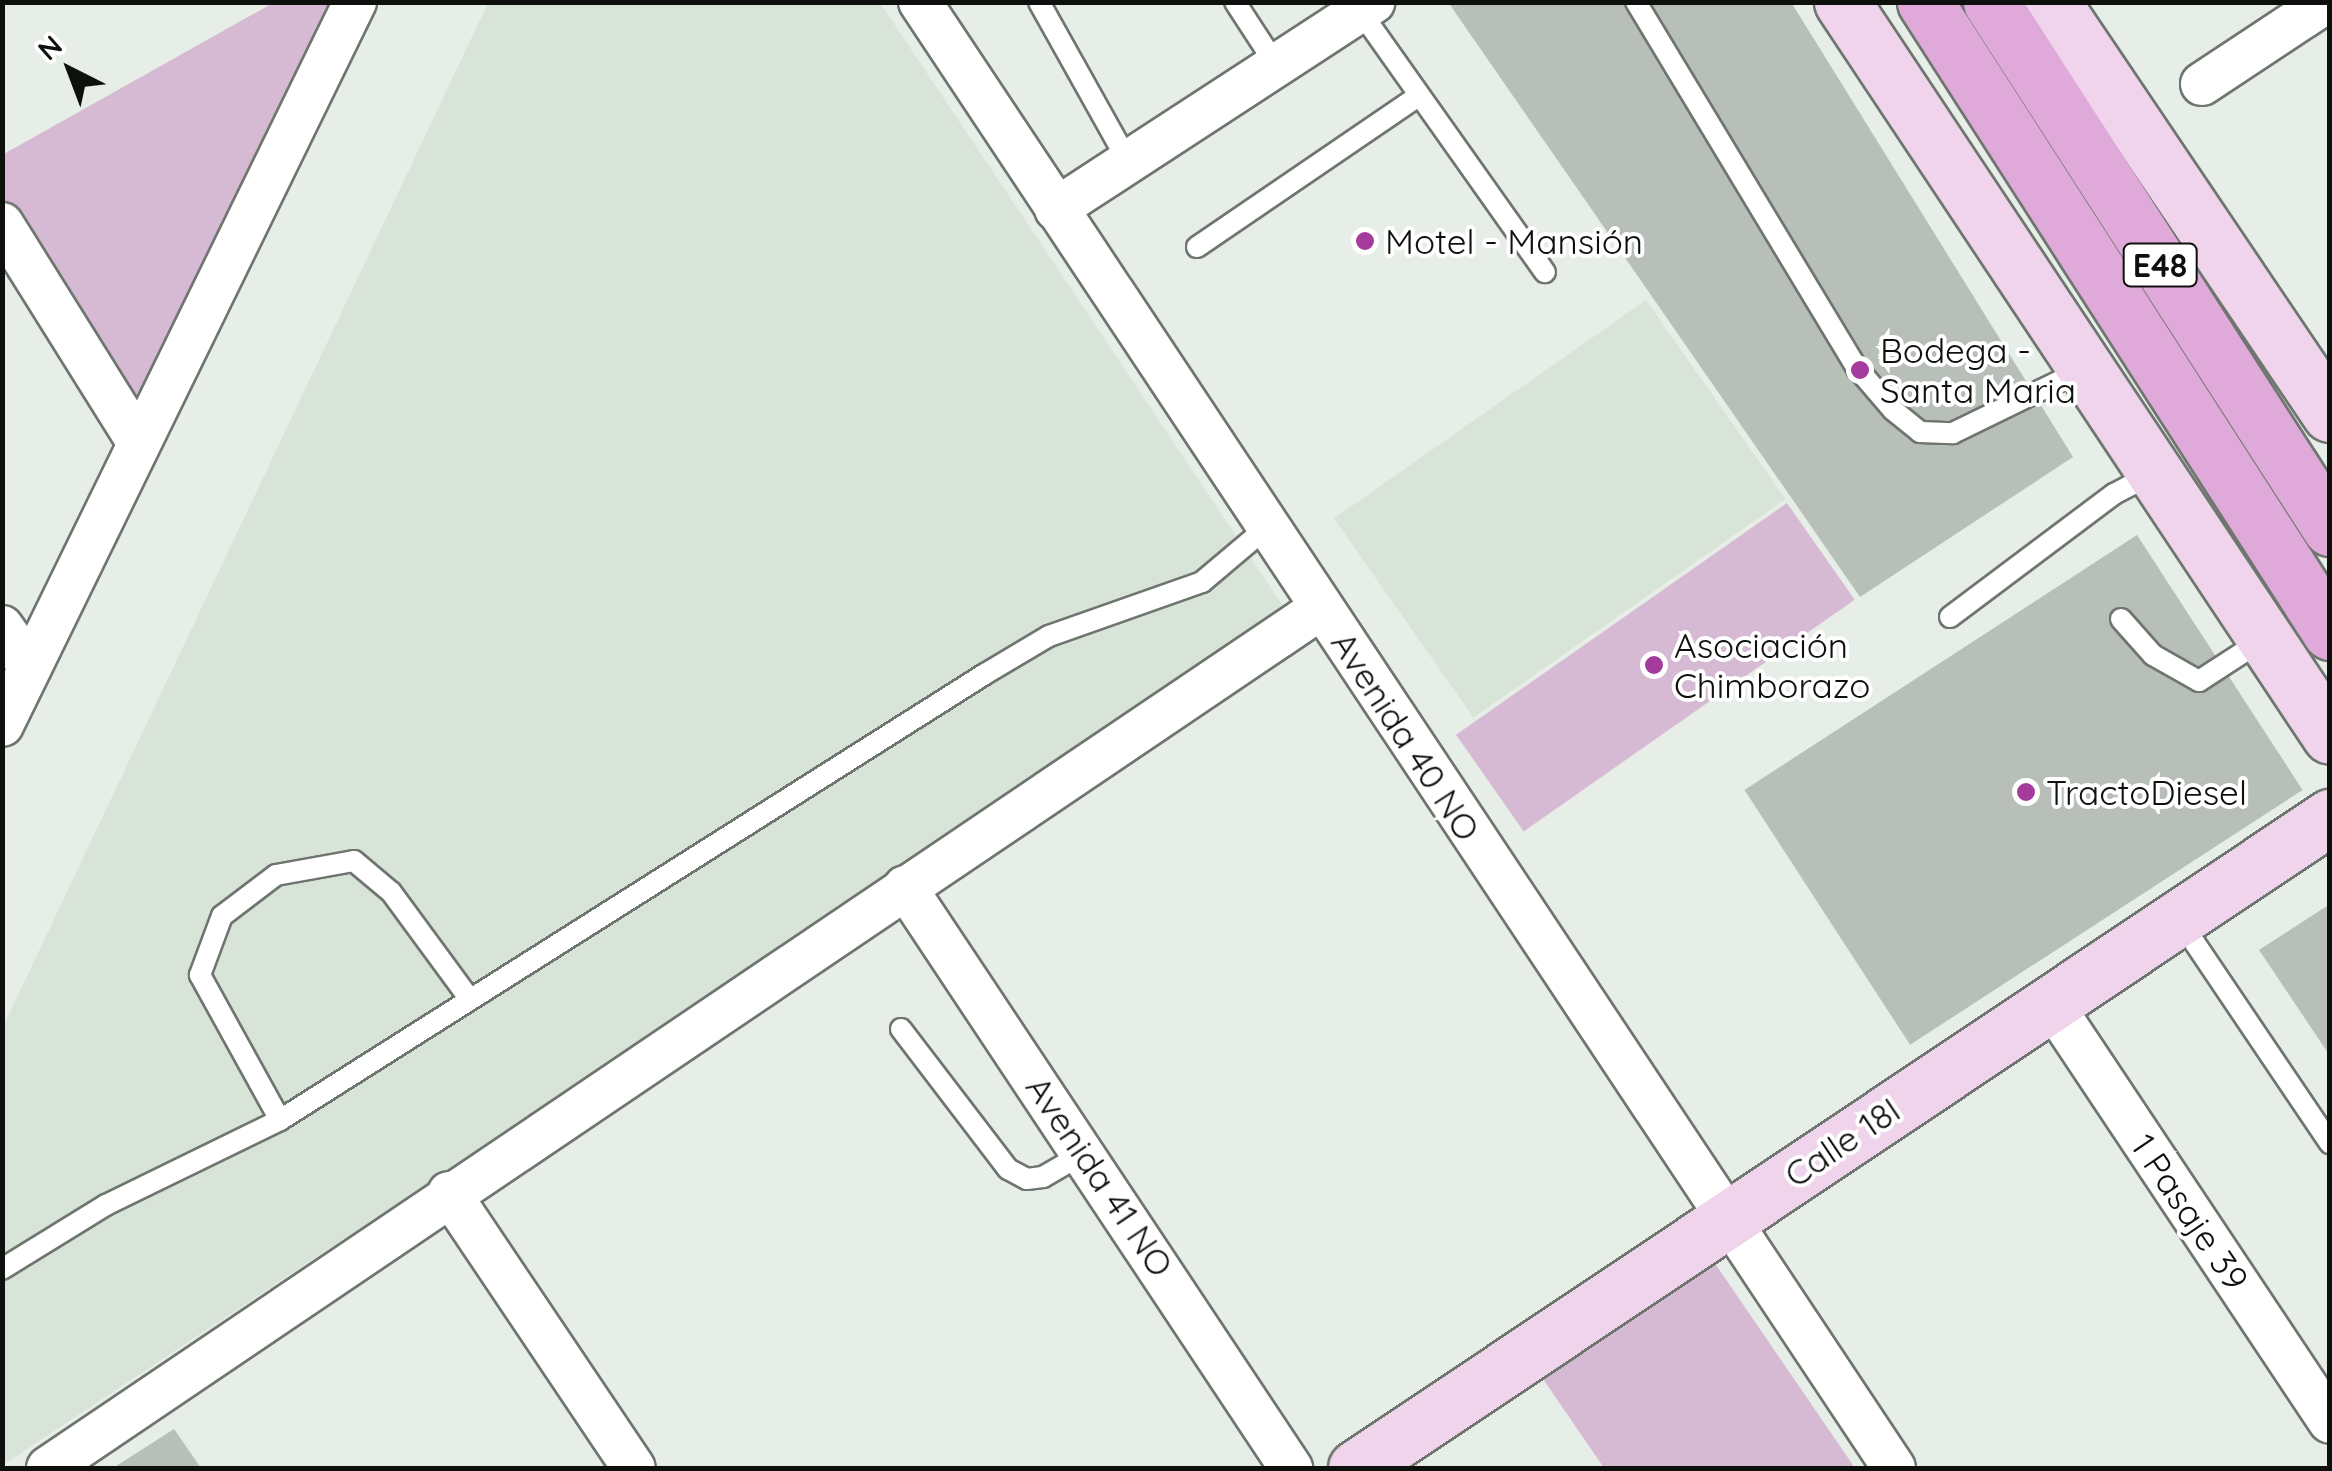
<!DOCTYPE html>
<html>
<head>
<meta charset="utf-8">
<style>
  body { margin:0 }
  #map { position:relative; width:2332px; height:1471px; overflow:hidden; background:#e7eee7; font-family:Quicksand,sans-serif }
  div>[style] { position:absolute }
  .built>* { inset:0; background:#d8e4d8; transform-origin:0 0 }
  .green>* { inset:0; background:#d6b9d2; transform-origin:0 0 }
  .building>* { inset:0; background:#b8bfb8; transform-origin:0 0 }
  .roads { filter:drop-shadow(2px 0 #6f756f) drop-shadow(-2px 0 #6f756f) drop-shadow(0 2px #6f756f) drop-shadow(0 -2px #6f756f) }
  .lane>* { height:20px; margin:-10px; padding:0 10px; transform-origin:10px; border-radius:10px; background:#fff }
  .street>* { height:42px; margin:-21px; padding:0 21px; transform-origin:21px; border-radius:21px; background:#fff }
  .secondary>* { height:55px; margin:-27.5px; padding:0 27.5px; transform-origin:27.5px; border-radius:27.5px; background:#efd4ec }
  .primary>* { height:55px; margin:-27.5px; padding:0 27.5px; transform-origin:27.5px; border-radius:27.5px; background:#dfaad9 }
  .dots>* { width:28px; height:28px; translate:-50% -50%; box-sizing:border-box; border:5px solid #fff; border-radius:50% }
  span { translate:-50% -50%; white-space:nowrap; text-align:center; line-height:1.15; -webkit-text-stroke:8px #fff; paint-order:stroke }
  .shield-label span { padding:2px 8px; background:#fff; border:2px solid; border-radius:8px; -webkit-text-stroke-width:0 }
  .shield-label { font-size:32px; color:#0e100e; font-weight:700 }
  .poi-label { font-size:35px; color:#0e100e }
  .left { translate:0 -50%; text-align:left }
  .street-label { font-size:35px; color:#0e100e }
  .frame { position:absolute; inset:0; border:5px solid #0e100e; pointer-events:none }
  .north { position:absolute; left:20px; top:20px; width:100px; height:100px; -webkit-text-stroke:8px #fff; paint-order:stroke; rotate:318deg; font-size:28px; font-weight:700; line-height:40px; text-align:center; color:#0e100e }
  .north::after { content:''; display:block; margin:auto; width:35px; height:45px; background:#0e100e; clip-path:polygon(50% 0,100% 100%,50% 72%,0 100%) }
</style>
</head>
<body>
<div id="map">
  <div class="built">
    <i style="clip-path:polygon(488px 3px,880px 3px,1287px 612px,3px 1465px,2px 1029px)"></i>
    <i style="left:1646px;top:300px;width:243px;height:381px;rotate:55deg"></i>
  </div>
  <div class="green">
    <i style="clip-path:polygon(273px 3px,346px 3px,136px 426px,3px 204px,2px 155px)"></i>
    <i style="left:1787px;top:503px;width:118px;height:404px;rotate:55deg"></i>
    <i style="clip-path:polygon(1714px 1262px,1853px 1465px,1849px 1468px,1604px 1468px,1543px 1379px)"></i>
  </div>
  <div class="building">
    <i style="clip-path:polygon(1448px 2px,1791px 2px,2073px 457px,1860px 597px)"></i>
    <i style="left:2137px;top:535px;width:304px;height:468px;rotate:57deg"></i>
    <i style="clip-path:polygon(2330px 904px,2330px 1056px,2259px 950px)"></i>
    <i style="clip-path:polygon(174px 1429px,201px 1468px,113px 1468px)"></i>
  </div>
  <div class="roads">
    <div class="lane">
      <i style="left:1039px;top:2px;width:182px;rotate:60.8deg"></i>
      <i style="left:1235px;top:2px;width:75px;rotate:56.9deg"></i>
      <i style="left:1636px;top:2px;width:428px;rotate:58.9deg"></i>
      <i style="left:1857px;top:368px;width:55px;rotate:49.4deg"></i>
      <i style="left:1893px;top:410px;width:35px;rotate:39deg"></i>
      <i style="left:1920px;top:432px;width:33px;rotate:2deg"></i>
      <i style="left:1953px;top:433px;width:144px;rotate:-26deg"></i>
      <i style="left:1360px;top:11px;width:320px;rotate:54.7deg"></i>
      <i style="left:1197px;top:247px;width:268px;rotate:-34.3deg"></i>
      <i style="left:1950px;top:617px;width:205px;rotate:-36.9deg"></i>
      <i style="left:2114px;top:494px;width:45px;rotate:-27.7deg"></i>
      <i style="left:2121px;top:619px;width:48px;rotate:48.4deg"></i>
      <i style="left:2153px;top:655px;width:53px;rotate:29.5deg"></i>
      <i style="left:2199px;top:681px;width:77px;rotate:-32.9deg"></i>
      <i style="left:2180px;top:921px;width:268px;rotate:56deg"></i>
      <i style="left:901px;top:1029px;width:176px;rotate:52.6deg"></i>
      <i style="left:1008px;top:1169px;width:21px;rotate:28deg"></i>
      <i style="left:1027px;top:1179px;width:16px;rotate:-7deg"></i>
      <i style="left:1043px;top:1177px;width:48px;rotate:-30.3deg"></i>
      <i style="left:280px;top:1120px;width:166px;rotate:-118.9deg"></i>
      <i style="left:200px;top:975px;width:63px;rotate:-69.6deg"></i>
      <i style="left:222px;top:916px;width:68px;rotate:-37.2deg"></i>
      <i style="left:276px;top:875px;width:79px;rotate:-10.2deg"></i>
      <i style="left:354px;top:861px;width:48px;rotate:40deg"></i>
      <i style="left:391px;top:892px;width:132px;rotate:53.7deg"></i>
      <i style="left:2px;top:1269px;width:122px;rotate:-31.6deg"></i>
      <i style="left:106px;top:1205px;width:194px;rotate:-26deg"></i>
      <i style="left:280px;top:1120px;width:834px;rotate:-32.32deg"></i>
      <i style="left:985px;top:674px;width:74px;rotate:-30.7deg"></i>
      <i style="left:1049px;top:636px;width:162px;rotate:-19.4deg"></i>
      <i style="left:1202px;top:582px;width:84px;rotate:-40.2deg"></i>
    </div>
    <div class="street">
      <i style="left:920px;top:2px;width:1760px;rotate:56.4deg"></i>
      <i style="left:2202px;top:84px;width:149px;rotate:-33.5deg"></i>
      <i style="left:1056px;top:209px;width:379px;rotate:-33.1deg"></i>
      <i style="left:2px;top:224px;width:255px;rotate:58deg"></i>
      <i style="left:2px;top:627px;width:49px;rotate:55deg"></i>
      <i style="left:2px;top:725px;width:805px;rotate:-63.98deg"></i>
      <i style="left:905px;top:887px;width:698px;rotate:56.4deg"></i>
      <i style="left:2051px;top:1003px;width:503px;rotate:56.34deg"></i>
      <i style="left:449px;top:1193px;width:331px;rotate:56.1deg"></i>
      <i style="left:48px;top:1468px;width:1536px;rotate:-34.04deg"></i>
    </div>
    <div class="secondary">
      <i style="left:1842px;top:2px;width:881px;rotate:56.38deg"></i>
      <i style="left:2052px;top:2px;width:497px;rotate:56deg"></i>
      <i style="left:1356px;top:1468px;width:1172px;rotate:-33.76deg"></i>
    </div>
    <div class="primary">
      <i style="left:1925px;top:2px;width:749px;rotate:57.26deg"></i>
      <i style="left:1991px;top:2px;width:626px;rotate:57.2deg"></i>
    </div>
  </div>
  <div class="dots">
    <i style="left:1365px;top:241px;background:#a53b9c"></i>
    <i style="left:1860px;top:370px;background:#a53b9c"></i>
    <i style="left:1654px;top:665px;background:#a53b9c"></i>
    <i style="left:2026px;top:792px;background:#a53b9c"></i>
  </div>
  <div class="shield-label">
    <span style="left:2160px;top:265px">E48</span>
  </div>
  <div class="poi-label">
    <span class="left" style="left:1385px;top:241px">Motel - Mansión</span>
    <span class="left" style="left:1880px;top:370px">Bodega -<br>Santa Maria</span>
    <span class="left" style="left:1674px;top:665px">Asociación<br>Chimborazo</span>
    <span class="left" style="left:2046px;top:792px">TractoDiesel</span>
  </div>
  <div class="street-label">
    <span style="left:1406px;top:736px;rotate:57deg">Avenida 40 NO</span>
    <span style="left:1842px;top:1142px;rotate:-34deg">Calle 18I</span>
    <span style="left:1100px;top:1176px;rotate:56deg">Avenida 41 NO</span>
    <span style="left:2190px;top:1212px;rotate:56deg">1 Pasaje 39</span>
  </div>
  <div class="frame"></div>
  <div class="north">N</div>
</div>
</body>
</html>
